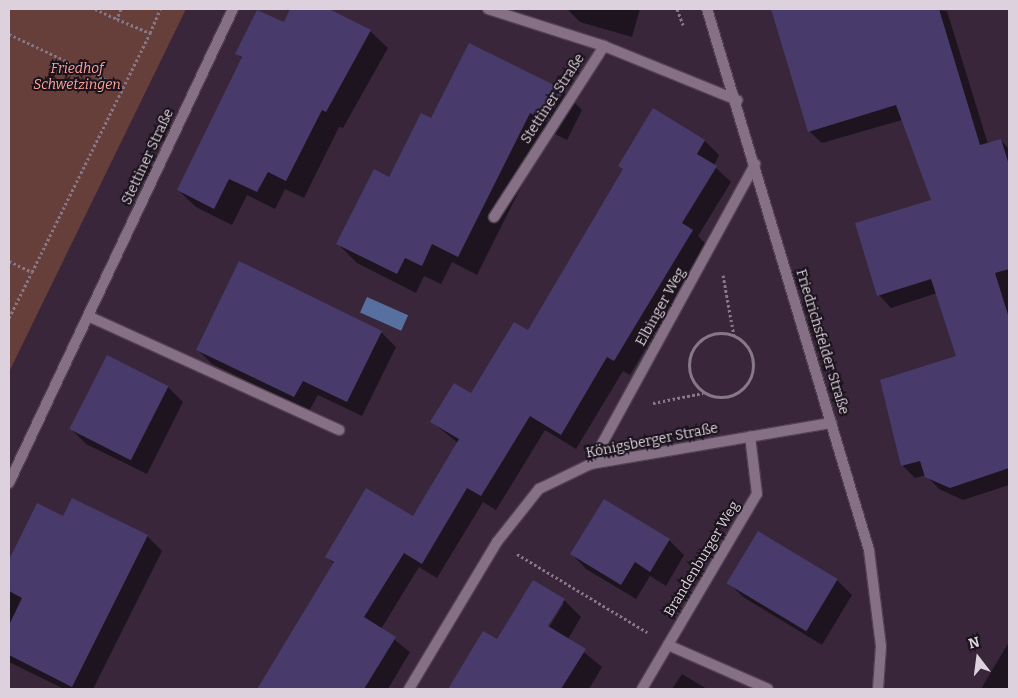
<!DOCTYPE html>
<html>
<head>
<meta charset="utf-8">
<style>
  body { margin:0 }
  #map { position:relative; width:1018px; height:698px; overflow:hidden; background:#39263a; font-family:Bitter,serif }
  div>[style] { position:absolute }
  .green>* { inset:0; background:#663f3b }
  .water>* { inset:0; background:#5870a0; transform-origin:0 0 }
  .shadow>* { inset:0; background:#0007 }
  .building>* { inset:0; background:#483b6b; transform-origin:0 0 }
  .path>* { height:3px; margin-top:-1.5px; transform-origin:0; background:repeating-linear-gradient(90deg,#877888 0 2.5px,transparent 0 5px) }
  .path>.ring { margin:-1.5px; padding:0; box-sizing:content-box; background:none; border:3px solid #877888; border-radius:50% }
  .roads { filter:drop-shadow(1px 0 #514152) drop-shadow(-1px 0 #514152) drop-shadow(0 1px #514152) drop-shadow(0 -1px #514152) }
  .lane>* { height:10px; margin:-5px; padding:0 5px; transform-origin:5px; border-radius:5px; background:#867086 }
  .street>* { height:10px; margin:-5px; padding:0 5px; transform-origin:5px; border-radius:5px; background:#867086 }
  span { translate:-50% -50%; white-space:nowrap; text-align:center; line-height:1.15; -webkit-text-stroke:4px #1b131c; paint-order:stroke }
  .park-label { font-size:14px; color:#fea298; font-style:italic }
  .street-label { font-size:14px; color:#ddd1de }
  .frame { position:absolute; inset:0; border:10px solid #ddd1de; pointer-events:none }
  .north { position:absolute; left:953px; top:633px; width:50px; height:50px; -webkit-text-stroke:4px #1b131c; paint-order:stroke; rotate:345deg; font-size:14px; font-weight:700; line-height:20px; text-align:center; color:#ddd1de }
  .north::after { content:''; display:block; margin:auto; width:18px; height:22px; background:#ddd1de; clip-path:polygon(50% 0,100% 100%,50% 72%,0 100%) }
</style>
</head>
<body>
<div id="map">
  <div class="green">
    <i style="clip-path:polygon(9px 9px,186px 9px,9px 372px)"></i>
  </div>
  <div class="water">
    <i style="left:367px;top:297px;width:45px;height:17px;rotate:24deg"></i>
  </div>
  <div class="shadow">
    <i style="clip-path:polygon(292px 9px,326px 9px,370px 31px,388px 48px,343px 128px,339px 127px,304px 198px,285px 189px,275px 209px,247px 195px,232px 225px,196px 207px,178px 190px,242px 59px,237px 53px,284px 24px)"></i>
    <i style="clip-path:polygon(567px 9px,640px 9px,632px 37px,580px 22px)"></i>
    <i style="clip-path:polygon(772px 9px,865px 9px,867px 19px,900px 9px,947px 11px,988px 144px,1001px 140px,1009px 149px,1009px 485px,963px 500px,939px 489px,926px 475px,915px 478px,902px 465px,957px 357px,937px 293px,891px 308px,879px 295px,932px 201px,902px 120px,822px 143px,809px 131px)"></i>
    <i style="clip-path:polygon(563px 91px,582px 110px,567px 140px,549px 131px,477px 275px,452px 262px,441px 284px,424px 276px,416px 293px,357px 263px,338px 244px,431px 120px)"></i>
    <i style="clip-path:polygon(705px 141px,719px 155px,714px 166px,731px 182px,698px 236px,707px 245px,630px 375px,623px 371px,576px 449px,545px 430px,496px 510px,483px 502px,437px 578px,419px 567px,381px 629px,410px 652px,388px 689px,257px 689px,334px 564px,326px 556px,413px 518px,458px 443px,432px 422px,471px 395px,528px 332px,624px 170px,619px 165px)"></i>
    <i style="clip-path:polygon(381px 332px,396px 347px,362px 416px,318px 395px,309px 411px,212px 364px,197px 349px)"></i>
    <i style="clip-path:polygon(168px 387px,183px 402px,147px 474px,86px 444px,71px 429px)"></i>
    <i style="clip-path:polygon(73px 499px,147px 536px,162px 551px,93px 689px,64px 689px,9px 662px,9px 562px,38px 505px,64px 518px)"></i>
    <i style="clip-path:polygon(758px 533px,837px 580px,852px 595px,822px 645px,743px 597px,728px 582px)"></i>
    <i style="clip-path:polygon(669px 540px,684px 555px,666px 586px,650px 576px,636px 599px,586px 569px,572px 554px)"></i>
    <i style="clip-path:polygon(evenodd,564px 600px,581px 617px,568px 639px,602px 667px,589px 689px,448px 689px,484px 633px,497px 641px,564px 600px,561px 603px,564px 603px,546px 632px,544px 631px,561px 603px)"></i>
    <i style="clip-path:polygon(1009px 642px,1009px 689px,984px 689px,982px 687px)"></i>
    <i style="clip-path:polygon(682px 674px,707px 689px,672px 689px)"></i>
  </div>
  <div class="building">
    <i style="clip-path:polygon(290px 9px,329px 9px,371px 30px,326px 112px,322px 110px,286px 181px,268px 172px,257px 192px,229px 179px,214px 209px,177px 190px,242px 57px,235px 54px,257px 10px,284px 22px)"></i>
    <i style="clip-path:polygon(771px 9px,939px 9px,980px 145px,1001px 139px,1009px 165px,1009px 269px,995px 273px,1009px 318px,1009px 468px,950px 488px,925px 477px,920px 461px,901px 466px,880px 380px,956px 356px,931px 279px,877px 296px,855px 223px,931px 200px,896px 105px,808px 132px)"></i>
    <i style="clip-path:polygon(469px 43px,564px 90px,547px 122px,530px 113px,458px 257px,432px 244px,422px 266px,405px 258px,397px 274px,336px 244px,374px 169px,389px 177px,421px 113px,431px 118px)"></i>
    <i style="clip-path:polygon(653px 108px,705px 140px,697px 154px,717px 166px,682px 223px,693px 230px,614px 361px,607px 357px,561px 435px,530px 416px,481px 496px,467px 488px,422px 564px,404px 553px,364px 617px,396px 637px,364px 689px,257px 689px,334px 562px,325px 557px,366px 488px,413px 516px,459px 439px,430px 422px,454px 383px,471px 393px,514px 322px,528px 330px,623px 169px,618px 166px)"></i>
    <i style="clip-path:polygon(239px 261px,382px 331px,347px 402px,303px 381px,294px 397px,196px 350px)"></i>
    <i style="left:107px;top:355px;width:69px;height:83px;rotate:27deg"></i>
    <i style="clip-path:polygon(72px 498px,148px 535px,72px 687px,9px 655px,9px 625px,22px 598px,9px 591px,9px 560px,37px 503px,63px 516px)"></i>
    <i style="clip-path:polygon(604px 499px,670px 539px,650px 572px,635px 562px,621px 585px,570px 554px)"></i>
    <i style="left:758px;top:531px;width:93px;height:61px;rotate:31deg"></i>
    <i style="clip-path:polygon(533px 580px,565px 599px,548px 626px,586px 649px,561px 689px,448px 689px,483px 631px,497px 639px)"></i>
  </div>
  <div class="path">
    <i style="left:95px;top:9px;width:24px;rotate:24deg"></i>
    <i style="left:121px;top:9px;width:11px;rotate:112deg"></i>
    <i style="left:117px;top:19px;width:36px;rotate:23deg"></i>
    <i style="left:150px;top:33px;width:26px;rotate:-67deg"></i>
    <i style="left:677px;top:9px;width:17px;rotate:69deg"></i>
    <i style="left:9px;top:34px;width:124px;rotate:25.3deg"></i>
    <i style="left:9px;top:261px;width:25px;rotate:26deg"></i>
    <i style="left:32px;top:272px;width:267px;rotate:-63.7deg"></i>
    <i style="left:723px;top:275px;width:62px;rotate:79.8deg"></i>
    <i style="left:9px;top:318px;width:51px;rotate:-63.4deg"></i>
    <i class="ring" style="left:689px;top:333px;width:61px;height:61px"></i>
    <i style="left:653px;top:403px;width:51px;rotate:-11.3deg"></i>
    <i style="left:517px;top:554px;width:152px;rotate:31deg"></i>
  </div>
  <div class="roads">
    <div class="lane">
      <i style="left:591px;top:464px;width:342px;rotate:-61.3deg"></i>
      <i style="left:668px;top:645px;width:109px;rotate:23.7deg"></i>
      <i style="left:642px;top:689px;width:226px;rotate:-59.5deg"></i>
      <i style="left:757px;top:494px;width:58px;rotate:-96.9deg"></i>
    </div>
    <div class="street">
      <i style="left:488px;top:9px;width:122px;rotate:17.7deg"></i>
      <i style="left:604px;top:46px;width:144px;rotate:22.1deg"></i>
      <i style="left:707px;top:9px;width:565px;rotate:73.33deg"></i>
      <i style="left:869px;top:550px;width:97px;rotate:82.9deg"></i>
      <i style="left:881px;top:646px;width:43px;rotate:94deg"></i>
      <i style="left:494px;top:217px;width:203px;rotate:-57.2deg"></i>
      <i style="left:88px;top:316px;width:276px;rotate:24.4deg"></i>
      <i style="left:9px;top:483px;width:524px;rotate:-64.71deg"></i>
      <i style="left:409px;top:689px;width:171px;rotate:-59.1deg"></i>
      <i style="left:497px;top:542px;width:68px;rotate:-51.6deg"></i>
      <i style="left:539px;top:489px;width:58px;rotate:-25.7deg"></i>
      <i style="left:591px;top:464px;width:244px;rotate:-9.7deg"></i>
    </div>
  </div>
  <div class="park-label">
    <span style="left:77px;top:77px">Friedhof<br>Schwetzingen</span>
  </div>
  <div class="street-label">
    <span style="left:553px;top:99px;rotate:-57deg">Stettiner Straße</span>
    <span style="left:148px;top:157px;rotate:-65deg">Stettiner Straße</span>
    <span style="left:661px;top:307px;rotate:-61deg">Elbinger Weg</span>
    <span style="left:822px;top:342px;rotate:73deg">Friedrichsfelder Straße</span>
    <span style="left:652px;top:441px;rotate:-11deg">Königsberger Straße</span>
    <span style="left:702px;top:559px;rotate:-59deg">Brandenburger Weg</span>
  </div>
  <div class="frame"></div>
  <div class="north">N</div>
</div>
</body>
</html>
